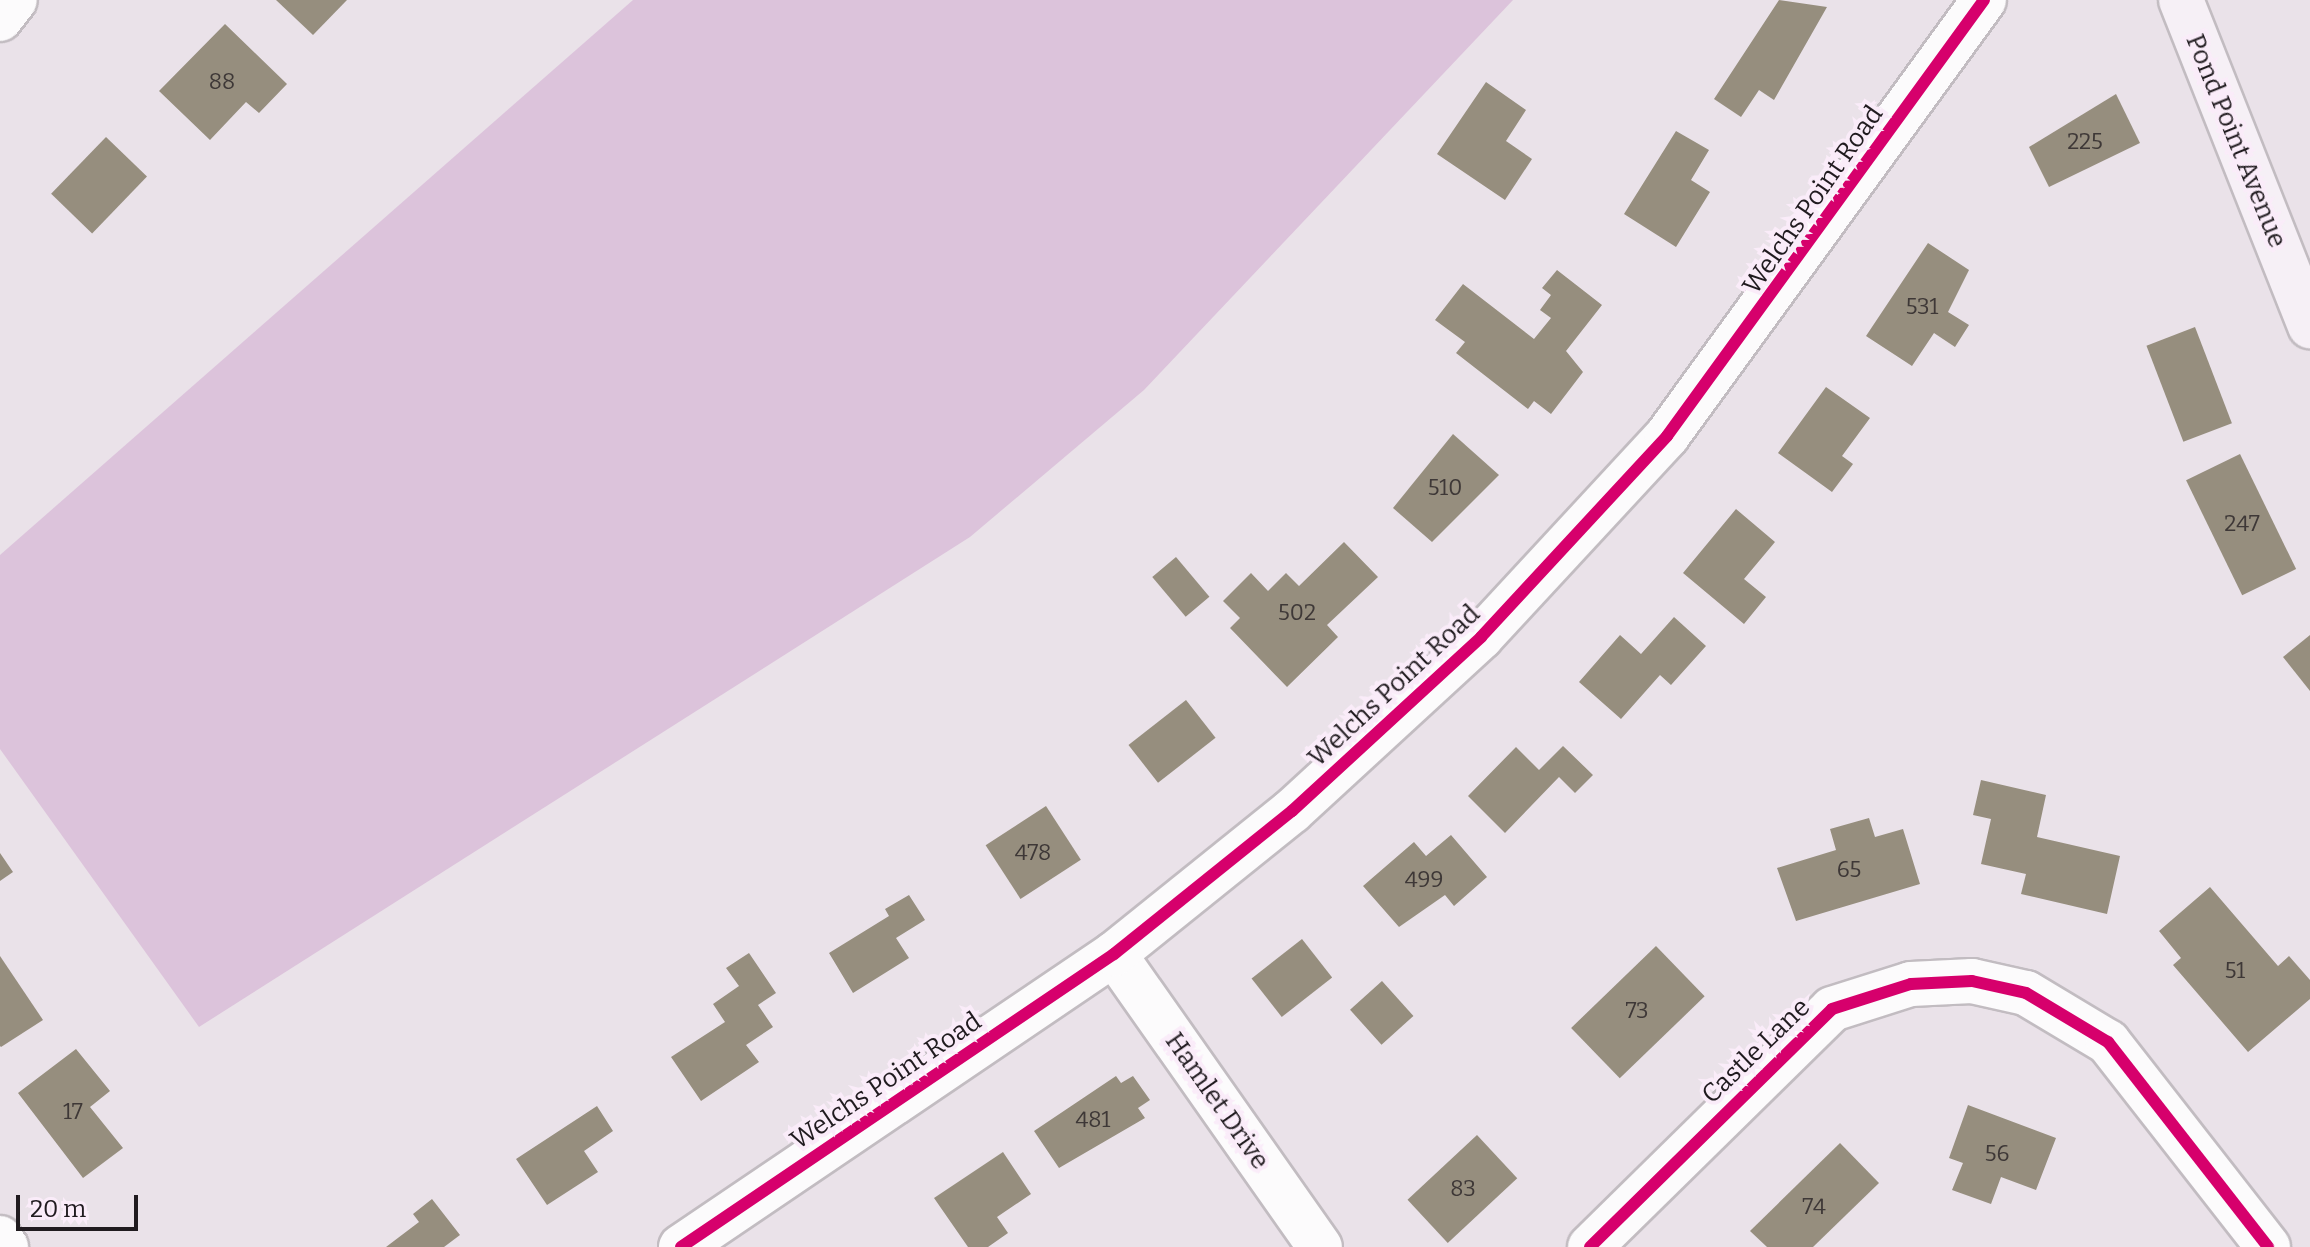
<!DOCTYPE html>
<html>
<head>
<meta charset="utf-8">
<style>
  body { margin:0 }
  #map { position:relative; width:2310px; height:1247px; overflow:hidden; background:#eae2e9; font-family:Bitter,serif }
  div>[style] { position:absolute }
  .green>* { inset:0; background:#dcc3db }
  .building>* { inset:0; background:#968e7e; transform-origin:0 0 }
  .roads { filter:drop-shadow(2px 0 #c2bcc1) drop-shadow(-2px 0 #c2bcc1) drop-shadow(0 2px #c2bcc1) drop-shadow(0 -2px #c2bcc1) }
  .minor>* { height:44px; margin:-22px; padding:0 22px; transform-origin:22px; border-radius:22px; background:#fcfbfc }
  .major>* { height:44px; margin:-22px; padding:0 22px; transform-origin:22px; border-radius:22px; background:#f6f0f6 }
  .cycleway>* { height:12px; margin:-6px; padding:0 6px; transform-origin:6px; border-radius:6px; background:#d6006c }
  span { translate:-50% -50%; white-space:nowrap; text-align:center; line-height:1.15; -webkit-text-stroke:8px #faecf9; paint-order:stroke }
  .number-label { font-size:22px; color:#3e3837 }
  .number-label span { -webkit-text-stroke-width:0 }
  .street-label { font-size:26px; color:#201b1f }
  .scale { position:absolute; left:16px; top:1195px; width:122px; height:36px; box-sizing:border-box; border:4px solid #201b1f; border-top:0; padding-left:10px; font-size:24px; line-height:28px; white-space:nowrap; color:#201b1f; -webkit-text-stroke:6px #faecf9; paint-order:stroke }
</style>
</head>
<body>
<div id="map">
  <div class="green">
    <i style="clip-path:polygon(633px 0,1513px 0,1144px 390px,970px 537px,199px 1027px,0 749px,0 555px)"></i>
  </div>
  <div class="building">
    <i style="clip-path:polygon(276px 0,347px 0,313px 35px)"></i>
    <i style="clip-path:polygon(1779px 0,1827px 7px,1774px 100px,1759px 90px,1741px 117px,1714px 99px)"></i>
    <i style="clip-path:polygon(225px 24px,287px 84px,259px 113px,246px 102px,210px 140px,159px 91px)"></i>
    <i style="clip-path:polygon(1486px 82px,1526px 110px,1506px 141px,1532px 159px,1505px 200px,1437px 154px)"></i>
    <i style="clip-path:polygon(2116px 94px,2140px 143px,2049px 187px,2029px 147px)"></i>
    <i style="clip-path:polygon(1676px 131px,1709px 150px,1691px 180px,1710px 192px,1676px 247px,1624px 214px)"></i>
    <i style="left:106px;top:137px;width:57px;height:79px;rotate:44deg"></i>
    <i style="clip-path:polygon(1928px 243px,1969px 270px,1948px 312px,1969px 325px,1955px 347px,1934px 333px,1912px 366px,1866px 336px)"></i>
    <i style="clip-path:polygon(1557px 270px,1602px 305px,1566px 351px,1583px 372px,1551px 414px,1534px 401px,1528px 409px,1456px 353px,1465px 342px,1435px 320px,1463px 284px,1534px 339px,1551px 318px,1540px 310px,1551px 295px,1542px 288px)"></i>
    <i style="left:2195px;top:327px;width:103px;height:52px;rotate:69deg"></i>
    <i style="clip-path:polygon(1826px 387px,1870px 418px,1842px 456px,1853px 464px,1832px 492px,1778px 453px)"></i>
    <i style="clip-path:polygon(1453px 434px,1499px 475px,1432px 542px,1393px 508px)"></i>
    <i style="left:2240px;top:454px;width:128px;height:60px;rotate:64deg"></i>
    <i style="clip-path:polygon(1736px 509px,1775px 542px,1744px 579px,1766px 597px,1744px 624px,1683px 573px)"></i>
    <i style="clip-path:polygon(1344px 542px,1378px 577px,1327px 625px,1338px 637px,1287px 687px,1230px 628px,1240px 618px,1223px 601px,1251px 573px,1268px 591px,1286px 573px,1299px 586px)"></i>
    <i style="left:1176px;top:557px;width:52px;height:31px;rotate:50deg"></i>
    <i style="clip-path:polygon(1674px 617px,1706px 646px,1671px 685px,1660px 675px,1621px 719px,1579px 682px,1620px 635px,1641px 654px)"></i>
    <i style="clip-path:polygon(2310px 635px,2310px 691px,2283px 657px)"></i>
    <i style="left:1186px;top:700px;width:48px;height:73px;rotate:52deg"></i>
    <i style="clip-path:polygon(1563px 746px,1593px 775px,1575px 793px,1559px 777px,1505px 833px,1468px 796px,1516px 747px,1539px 770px)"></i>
    <i style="clip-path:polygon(1981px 780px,2046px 795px,2037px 837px,2120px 856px,2107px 914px,2021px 894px,2026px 874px,1981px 864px,1991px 819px,1973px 815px)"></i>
    <i style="left:1046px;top:806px;width:64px;height:72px;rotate:57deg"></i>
    <i style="clip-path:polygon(1869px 818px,1875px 837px,1903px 829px,1920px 884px,1796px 921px,1777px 868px,1836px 850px,1830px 829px)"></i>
    <i style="clip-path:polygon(1451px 835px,1487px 877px,1454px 906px,1445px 895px,1399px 927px,1363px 886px,1414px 842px,1426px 856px)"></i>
    <i style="clip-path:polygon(0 853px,13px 872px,0 881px)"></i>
    <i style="clip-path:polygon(2210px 887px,2278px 966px,2289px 956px,2310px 980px,2310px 999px,2248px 1052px,2173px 965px,2181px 958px,2159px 931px)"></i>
    <i style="clip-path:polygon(909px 895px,925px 920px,896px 938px,909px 958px,853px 993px,829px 953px,889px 916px,885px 909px)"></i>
    <i style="left:1302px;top:939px;width:49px;height:64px;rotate:52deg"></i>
    <i style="left:1656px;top:946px;width:70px;height:118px;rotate:46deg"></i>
    <i style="clip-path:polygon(749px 953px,776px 993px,758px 1005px,773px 1027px,746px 1045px,759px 1062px,701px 1101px,671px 1057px,725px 1022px,713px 1004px,739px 986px,726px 968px)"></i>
    <i style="clip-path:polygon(0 956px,43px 1020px,1px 1047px,0 1046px)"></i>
    <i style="left:1382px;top:981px;width:47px;height:43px;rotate:48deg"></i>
    <i style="clip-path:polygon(76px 1049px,110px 1091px,90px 1107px,123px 1148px,83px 1178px,18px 1093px)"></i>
    <i style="clip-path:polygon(1116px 1076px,1121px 1083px,1133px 1076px,1150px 1100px,1138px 1108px,1145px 1118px,1059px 1168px,1034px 1131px)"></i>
    <i style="clip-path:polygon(1968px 1105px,2056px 1138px,2036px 1190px,2001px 1177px,1991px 1204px,1952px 1190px,1963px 1163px,1949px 1158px)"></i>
    <i style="clip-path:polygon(597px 1106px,613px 1131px,584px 1151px,598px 1172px,547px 1205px,516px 1159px)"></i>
    <i style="left:1477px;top:1135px;width:59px;height:95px;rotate:47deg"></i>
    <i style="clip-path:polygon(1840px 1143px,1879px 1183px,1813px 1247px,1767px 1247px,1750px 1231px)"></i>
    <i style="clip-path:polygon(1003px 1152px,1031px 1194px,997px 1217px,1008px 1233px,988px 1247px,968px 1247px,934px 1198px)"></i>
    <i style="clip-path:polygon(432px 1199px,460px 1235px,444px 1247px,386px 1247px,419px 1222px,413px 1214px)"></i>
  </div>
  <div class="roads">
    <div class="minor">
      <i style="left:0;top:19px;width:24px;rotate:-52deg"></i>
      <i style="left:1114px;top:954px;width:358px;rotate:54.9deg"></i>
      <i style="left:0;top:1238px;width:11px;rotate:56deg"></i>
      <i style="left:681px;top:1247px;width:523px;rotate:-34.09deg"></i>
      <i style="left:1114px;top:954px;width:228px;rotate:-38.8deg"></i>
      <i style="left:1292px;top:811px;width:257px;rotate:-42.6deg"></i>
      <i style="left:1481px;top:637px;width:274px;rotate:-47.2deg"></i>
      <i style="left:1667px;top:436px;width:539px;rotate:-53.98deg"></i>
      <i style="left:1590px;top:1247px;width:339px;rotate:-44.5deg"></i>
      <i style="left:1832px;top:1009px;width:83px;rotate:-17.6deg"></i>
      <i style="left:1911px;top:984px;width:61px;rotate:-2.8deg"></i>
      <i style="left:1972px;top:981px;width:55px;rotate:12.5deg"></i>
      <i style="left:2026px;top:993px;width:96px;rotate:30.9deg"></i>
      <i style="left:2108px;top:1042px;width:260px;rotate:52deg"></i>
    </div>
    <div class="major">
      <i style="left:2181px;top:0;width:351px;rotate:68.4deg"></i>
    </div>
  </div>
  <div class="cycleway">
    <i style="left:681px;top:1247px;width:523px;rotate:-34.09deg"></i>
    <i style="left:1114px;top:954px;width:228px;rotate:-38.8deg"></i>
    <i style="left:1292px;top:811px;width:257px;rotate:-42.6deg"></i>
    <i style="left:1481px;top:637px;width:274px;rotate:-47.2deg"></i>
    <i style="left:1667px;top:436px;width:539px;rotate:-53.98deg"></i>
    <i style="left:1590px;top:1247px;width:339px;rotate:-44.5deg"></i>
    <i style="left:1832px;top:1009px;width:83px;rotate:-17.6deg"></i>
    <i style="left:1911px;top:984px;width:61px;rotate:-2.8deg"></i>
    <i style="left:1972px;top:981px;width:55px;rotate:12.5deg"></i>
    <i style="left:2026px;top:993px;width:96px;rotate:30.9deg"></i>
    <i style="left:2108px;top:1042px;width:260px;rotate:52deg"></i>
  </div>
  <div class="number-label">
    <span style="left:222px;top:82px">88</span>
    <span style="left:2085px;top:142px">225</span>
    <span style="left:1922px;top:307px">531</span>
    <span style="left:1445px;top:488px">510</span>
    <span style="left:2242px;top:524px">247</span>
    <span style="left:1297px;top:613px">502</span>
    <span style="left:1033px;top:853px">478</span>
    <span style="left:1849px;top:870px">65</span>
    <span style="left:1424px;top:880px">499</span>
    <span style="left:2235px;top:971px">51</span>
    <span style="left:1637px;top:1011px">73</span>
    <span style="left:73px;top:1112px">17</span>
    <span style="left:1093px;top:1120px">481</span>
    <span style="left:1997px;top:1154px">56</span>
    <span style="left:1463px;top:1189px">83</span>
    <span style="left:1814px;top:1207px">74</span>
  </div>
  <div class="street-label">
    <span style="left:2236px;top:141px;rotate:68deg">Pond Point Avenue</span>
    <span style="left:1813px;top:200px;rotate:-55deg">Welchs Point Road</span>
    <span style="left:1394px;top:686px;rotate:-43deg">Welchs Point Road</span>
    <span style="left:1756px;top:1051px;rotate:-44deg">Castle Lane</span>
    <span style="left:886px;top:1081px;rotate:-34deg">Welchs Point Road</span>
    <span style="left:1217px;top:1101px;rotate:55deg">Hamlet Drive</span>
  </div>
  <div class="scale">20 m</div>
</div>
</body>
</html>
